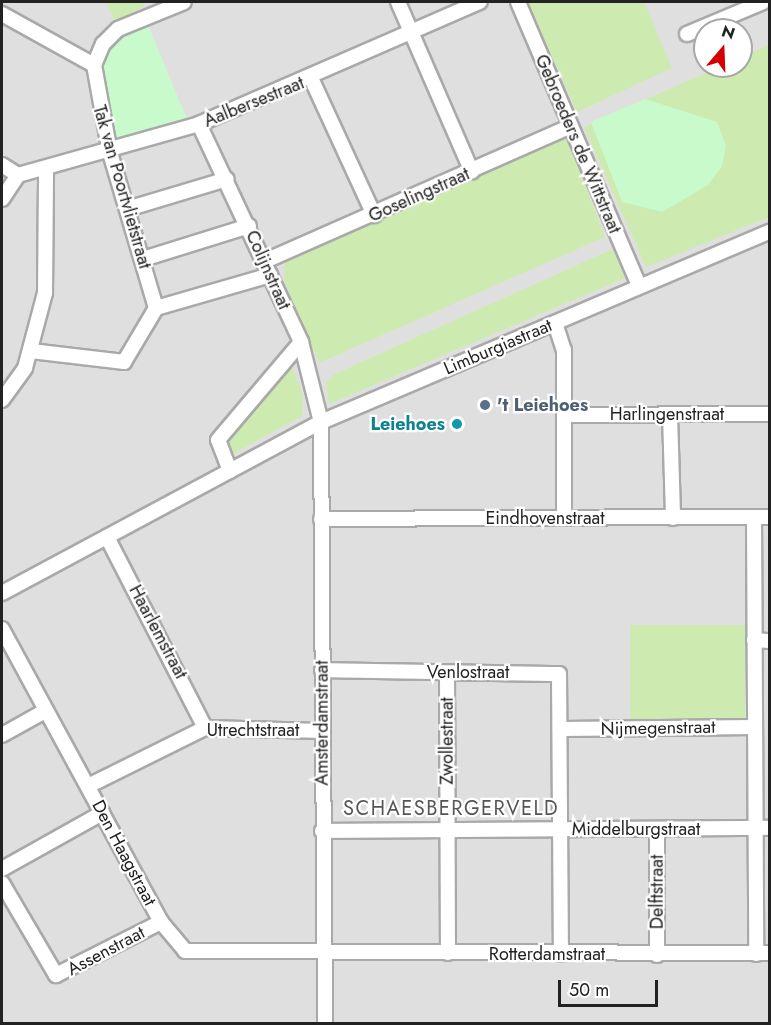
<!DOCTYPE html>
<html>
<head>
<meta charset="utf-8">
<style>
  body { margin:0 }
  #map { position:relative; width:771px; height:1025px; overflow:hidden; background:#f2efe9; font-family:Jost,sans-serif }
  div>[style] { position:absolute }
  .residential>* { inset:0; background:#e0dfdf }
  .grass>* { inset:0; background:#cdebb0; transform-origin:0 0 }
  .park>* { inset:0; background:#c8facc }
  .roads { filter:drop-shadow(2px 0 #a9a9a9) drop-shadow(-2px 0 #a9a9a9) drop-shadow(0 2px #a9a9a9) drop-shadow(0 -2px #a9a9a9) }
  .minor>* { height:14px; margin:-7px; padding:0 7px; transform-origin:7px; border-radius:7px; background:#fff }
  .dots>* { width:16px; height:16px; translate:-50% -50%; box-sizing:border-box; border:3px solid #fff; border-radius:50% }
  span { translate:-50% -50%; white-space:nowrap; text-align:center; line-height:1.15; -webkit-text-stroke:4.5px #fff; paint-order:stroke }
  .street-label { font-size:18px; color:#222 }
  .service-label { font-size:18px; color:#4e5e75; font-weight:700 }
  .left { translate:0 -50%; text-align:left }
  .culture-label { font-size:18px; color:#0d838f; font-weight:700 }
  .right { translate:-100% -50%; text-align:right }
  .neighbourhood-label { font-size:20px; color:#555; letter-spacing:1.5px }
  .frame { position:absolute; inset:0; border:3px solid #222; pointer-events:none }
  .north { position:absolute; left:693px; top:18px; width:60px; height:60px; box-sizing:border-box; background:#fff; border:2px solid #a7a7a7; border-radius:50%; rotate:19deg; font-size:16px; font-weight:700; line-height:24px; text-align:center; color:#222 }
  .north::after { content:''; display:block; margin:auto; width:21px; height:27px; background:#d40000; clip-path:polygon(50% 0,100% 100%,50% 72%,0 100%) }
  .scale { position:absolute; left:558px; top:980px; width:100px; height:27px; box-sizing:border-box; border:3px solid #222; border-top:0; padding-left:8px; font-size:18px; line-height:21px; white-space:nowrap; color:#222; -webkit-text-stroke:4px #fff; paint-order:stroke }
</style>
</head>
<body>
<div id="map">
  <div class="residential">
    <i style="clip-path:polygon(evenodd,2px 2px,769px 2px,769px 1023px,2px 1023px,2px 2px,705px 30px,741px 30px,741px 66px,705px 66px,705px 30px)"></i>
  </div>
  <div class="grass">
    <i style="clip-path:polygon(106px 2px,143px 2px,145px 6px,115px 22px)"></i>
    <i style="clip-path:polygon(528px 2px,644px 2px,672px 68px,577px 112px)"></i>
    <i style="clip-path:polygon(769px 45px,769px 217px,646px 267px,584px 127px,721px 66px,741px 66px,741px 57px)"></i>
    <i style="clip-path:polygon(566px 134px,605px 237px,319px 363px,284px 281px,285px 261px)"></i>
    <i style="clip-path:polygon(613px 249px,625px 278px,329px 404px,326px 382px,335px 374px)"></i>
    <i style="clip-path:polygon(292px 366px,303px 396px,302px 416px,229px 456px,225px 439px)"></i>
    <i style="left:745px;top:625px;width:96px;height:115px;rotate:90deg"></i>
  </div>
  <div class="park">
    <i style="clip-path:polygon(148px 25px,187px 119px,118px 142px,100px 84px,102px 56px,115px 42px)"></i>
    <i style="clip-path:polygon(645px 99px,717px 122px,726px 146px,722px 166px,708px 185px,662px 212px,622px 202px,591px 122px)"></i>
  </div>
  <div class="roads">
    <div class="minor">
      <i style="left:398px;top:2px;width:185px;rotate:66.5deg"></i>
      <i style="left:518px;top:2px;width:308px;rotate:66.9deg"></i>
      <i style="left:2px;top:14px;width:105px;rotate:29deg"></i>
      <i style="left:687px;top:34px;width:82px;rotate:-22.8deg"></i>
      <i style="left:311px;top:78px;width:151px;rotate:65.3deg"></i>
      <i style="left:199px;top:124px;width:241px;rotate:64.9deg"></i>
      <i style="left:301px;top:342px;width:82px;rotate:76deg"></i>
      <i style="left:321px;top:422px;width:602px;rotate:89.62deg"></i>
      <i style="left:2px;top:165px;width:19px;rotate:32deg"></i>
      <i style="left:18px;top:175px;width:188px;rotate:-15.7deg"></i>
      <i style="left:199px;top:124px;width:306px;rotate:-23.5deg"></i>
      <i style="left:2px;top:199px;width:29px;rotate:-56deg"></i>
      <i style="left:127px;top:209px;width:104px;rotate:-16.7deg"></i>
      <i style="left:143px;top:259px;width:111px;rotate:-17.3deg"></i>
      <i style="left:265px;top:261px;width:334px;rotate:-23.8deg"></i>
      <i style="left:156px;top:308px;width:162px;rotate:-106.5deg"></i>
      <i style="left:110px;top:153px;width:89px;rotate:-100.3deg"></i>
      <i style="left:94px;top:65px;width:23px;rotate:-67deg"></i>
      <i style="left:103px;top:44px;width:21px;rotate:-45deg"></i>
      <i style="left:118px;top:29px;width:71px;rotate:-22.2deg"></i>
      <i style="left:555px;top:323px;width:28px;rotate:72deg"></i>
      <i style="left:564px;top:350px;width:168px;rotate:90deg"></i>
      <i style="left:31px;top:351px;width:94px;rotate:6.7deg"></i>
      <i style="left:124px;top:362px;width:63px;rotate:-59.3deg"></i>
      <i style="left:156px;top:308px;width:119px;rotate:-16.1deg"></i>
      <i style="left:2px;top:400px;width:39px;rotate:-54deg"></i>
      <i style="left:25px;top:368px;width:78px;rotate:-75.1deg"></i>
      <i style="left:45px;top:293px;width:125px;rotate:-89.5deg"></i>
      <i style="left:670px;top:414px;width:104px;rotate:88.3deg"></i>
      <i style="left:565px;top:415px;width:205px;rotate:-0.3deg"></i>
      <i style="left:230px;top:471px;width:33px;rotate:-111deg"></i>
      <i style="left:218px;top:440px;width:128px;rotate:-49.7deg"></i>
      <i style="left:754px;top:518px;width:436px;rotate:89.7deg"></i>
      <i style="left:321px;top:519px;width:449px;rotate:-0.3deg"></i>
      <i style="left:107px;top:537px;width:215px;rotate:62.8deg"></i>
      <i style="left:2px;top:593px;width:362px;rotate:-28.2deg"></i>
      <i style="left:321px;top:422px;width:488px;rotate:-23deg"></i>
      <i style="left:2px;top:629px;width:333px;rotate:61.5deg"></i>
      <i style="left:161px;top:922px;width:38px;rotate:50deg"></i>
      <i style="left:185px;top:951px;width:585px;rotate:0.2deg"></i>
      <i style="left:754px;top:640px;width:16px;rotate:4deg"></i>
      <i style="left:322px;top:670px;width:237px;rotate:1deg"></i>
      <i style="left:559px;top:674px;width:280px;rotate:89.6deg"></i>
      <i style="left:447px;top:673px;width:280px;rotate:89.8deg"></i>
      <i style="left:561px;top:729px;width:193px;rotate:-0.6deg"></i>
      <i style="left:2px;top:735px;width:49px;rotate:-29.2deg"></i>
      <i style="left:88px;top:786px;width:131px;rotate:-26.4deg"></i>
      <i style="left:205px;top:728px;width:118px;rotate:1.5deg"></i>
      <i style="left:657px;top:830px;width:125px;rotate:90deg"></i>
      <i style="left:322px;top:831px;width:448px;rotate:-0.4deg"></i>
      <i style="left:2px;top:869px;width:115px;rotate:-29.2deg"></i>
      <i style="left:2px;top:883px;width:107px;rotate:59.6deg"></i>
      <i style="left:56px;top:975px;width:118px;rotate:-26.8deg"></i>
    </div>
  </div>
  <div class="dots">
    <i style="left:485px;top:405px;background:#5c6f8a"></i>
    <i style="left:457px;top:424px;background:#0f9aa8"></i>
  </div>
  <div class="street-label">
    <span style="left:254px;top:102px;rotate:-22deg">Aalbersestraat</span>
    <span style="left:578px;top:144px;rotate:67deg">Gebroeders de Wittstraat</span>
    <span style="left:122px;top:187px;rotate:74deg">Tak van Poortvlietstraat</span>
    <span style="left:419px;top:195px;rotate:-24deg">Goselingstraat</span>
    <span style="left:268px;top:270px;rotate:66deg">Colijnstraat</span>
    <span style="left:498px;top:347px;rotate:-23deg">Limburgiastraat</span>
    <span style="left:667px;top:414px">Harlingenstraat</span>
    <span style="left:545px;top:518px">Eindhovenstraat</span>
    <span style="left:158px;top:632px;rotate:62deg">Haarlemstraat</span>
    <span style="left:468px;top:672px">Venlostraat</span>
    <span style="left:322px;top:723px;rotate:-90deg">Amsterdamstraat</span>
    <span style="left:658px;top:728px;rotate:-1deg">Nijmegenstraat</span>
    <span style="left:253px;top:730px">Utrechtstraat</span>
    <span style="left:447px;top:741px;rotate:-90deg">Zwollestraat</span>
    <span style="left:636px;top:829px">Middelburgstraat</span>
    <span style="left:124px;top:853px;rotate:62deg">Den Haagstraat</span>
    <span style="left:657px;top:892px;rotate:-90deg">Delftstraat</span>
    <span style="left:106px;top:951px;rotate:-28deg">Assenstraat</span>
    <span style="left:547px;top:954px">Rotterdamstraat</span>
  </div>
  <div class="service-label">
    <span class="left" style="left:497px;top:405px">'t Leiehoes</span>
  </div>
  <div class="culture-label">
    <span class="right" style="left:445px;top:424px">Leiehoes</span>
  </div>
  <div class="neighbourhood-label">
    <span style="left:451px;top:808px">SCHAESBERGERVELD</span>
  </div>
  <div class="frame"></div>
  <div class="north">N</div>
  <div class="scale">50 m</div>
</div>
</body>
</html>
